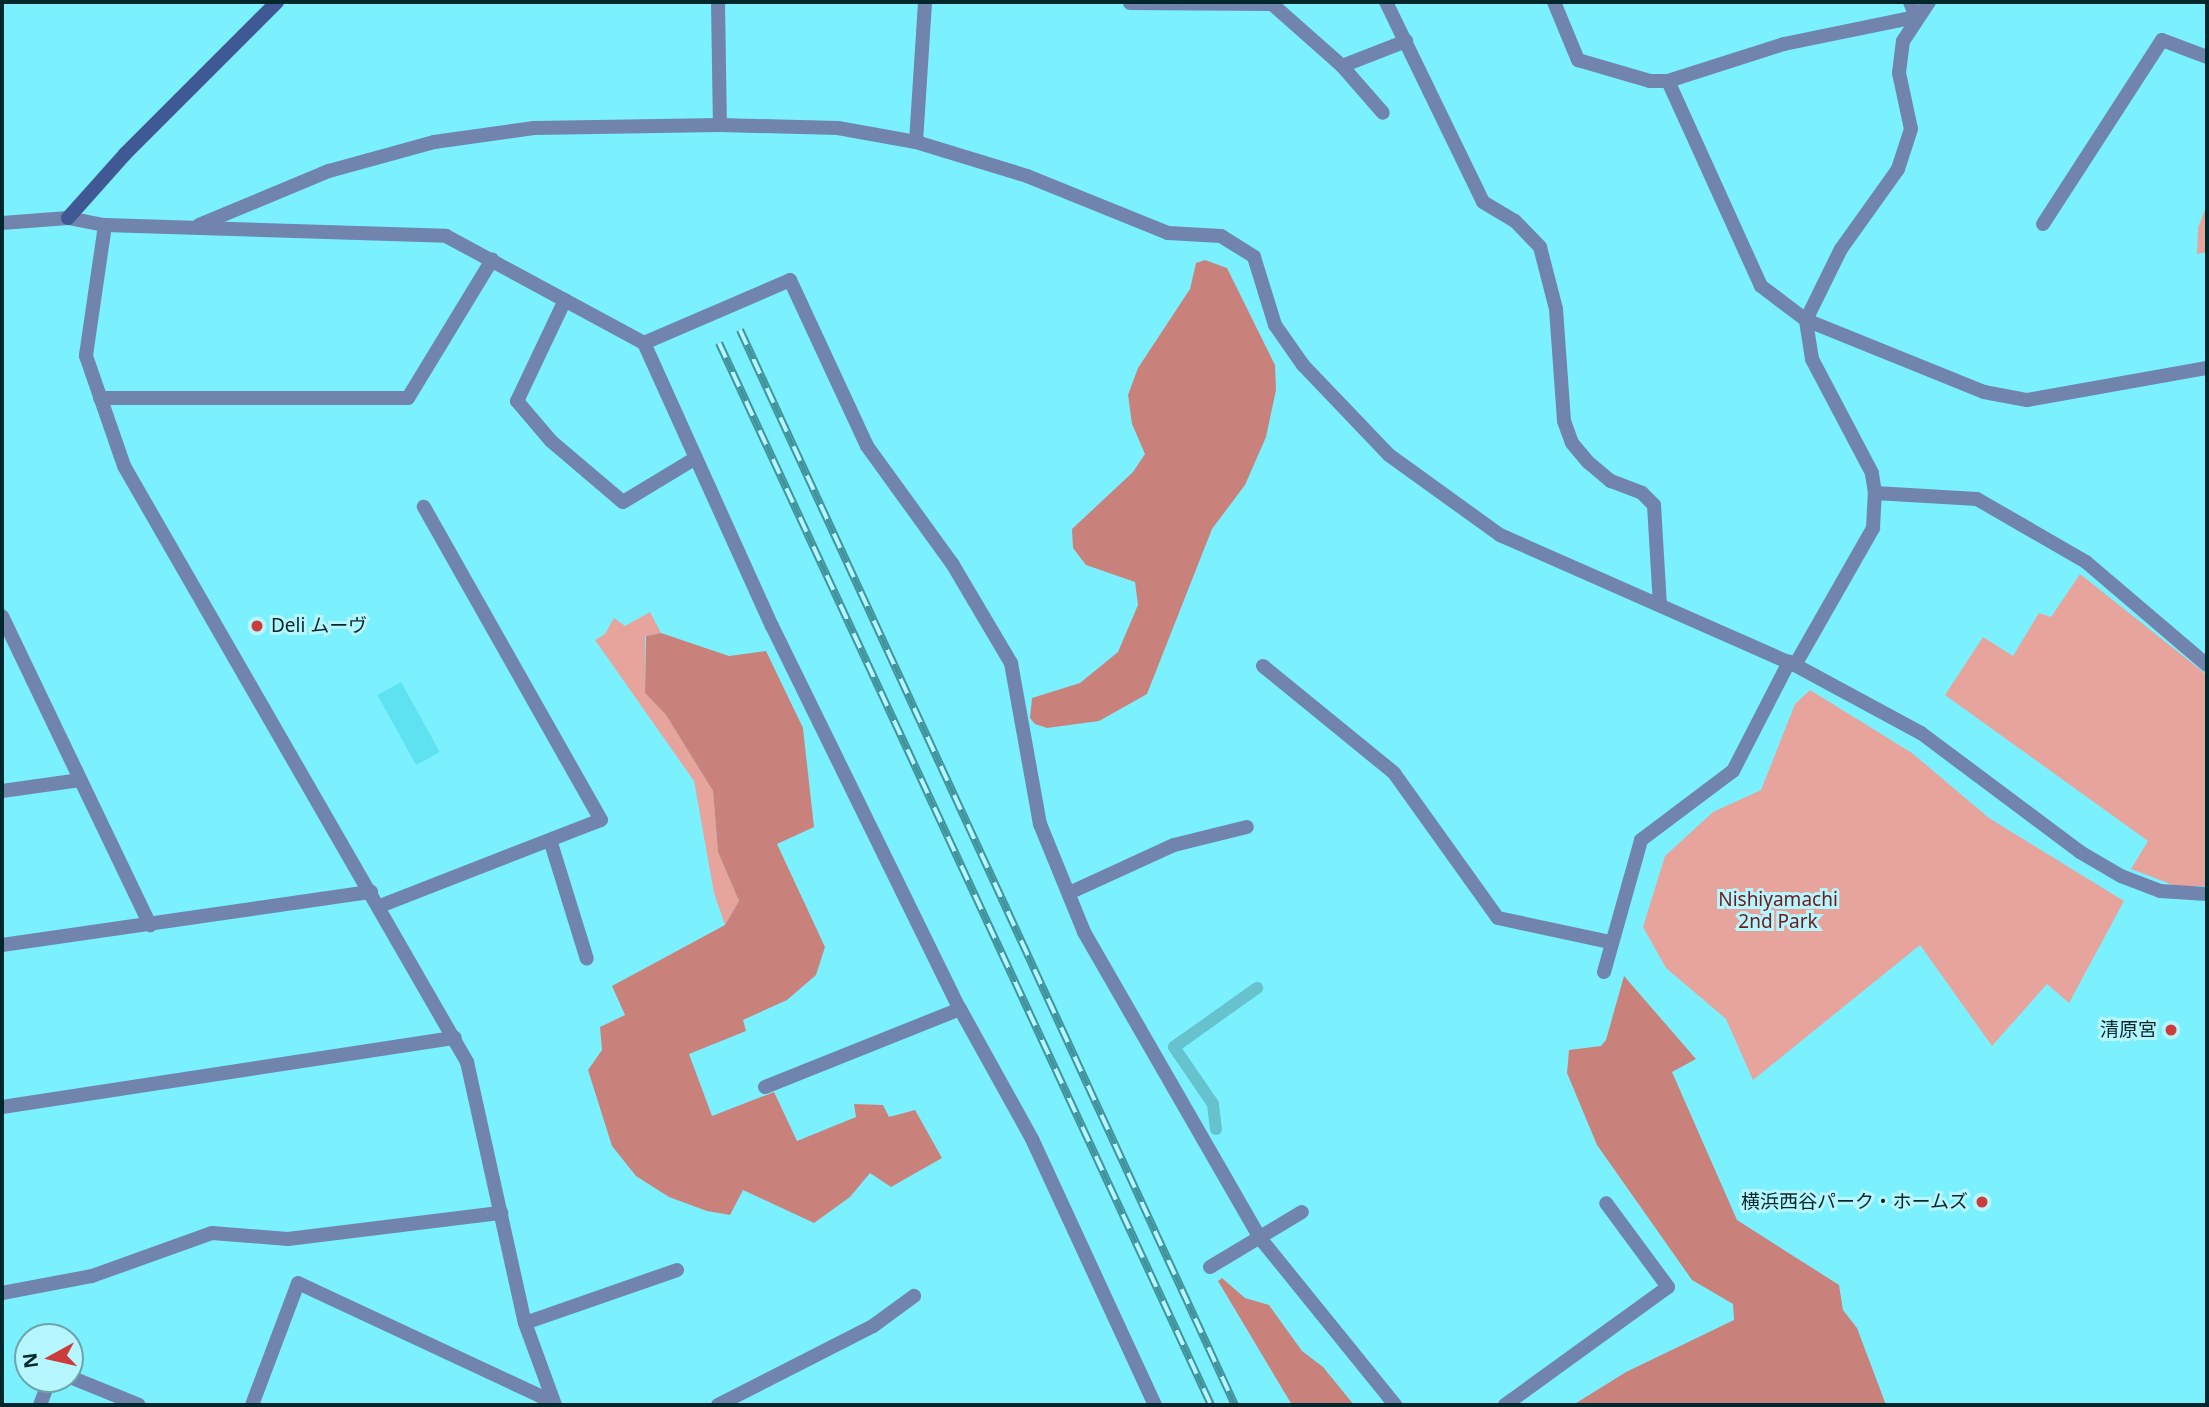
<!DOCTYPE html>
<html>
<head>
<meta charset="utf-8">
<style>
  body { margin:0 }
  #map { position:relative; width:2209px; height:1407px; overflow:hidden; background:#7bf0fe; font-family:"Noto Sans","Noto Sans JP",sans-serif }
  div>[style] { position:absolute }
  .built>* { inset:0; background:#5ee2f1; transform-origin:0 0 }
  .green>* { inset:0; background:#e6a49d }
  .forest>* { inset:0; background:#c9827b }
  .stream>* { height:12px; margin:-6px; padding:0 6px; transform-origin:6px; border-radius:6px; background:#66c2cd }
  .lane>* { height:14px; margin:-7px; padding:0 7px; transform-origin:7px; border-radius:7px; background:#7184ad }
  .street>* { height:14px; margin:-7px; padding:0 7px; transform-origin:7px; border-radius:7px; background:#7184ad }
  .secondary>* { height:14px; margin:-7px; padding:0 7px; transform-origin:7px; border-radius:7px; background:#405894 }
  .rail>* { height:8px; margin-top:-4px; transform-origin:0; background:repeating-linear-gradient(90deg,#b6f6fe 0 16px,#42939c 0 32px); box-sizing:border-box; border-block:2px solid #42939c }
  .dots>* { width:19px; height:19px; translate:-50% -50%; box-sizing:border-box; border:4px solid #b6f6fe; border-radius:50% }
  span { translate:-50% -50%; white-space:nowrap; text-align:center; line-height:1.15; -webkit-text-stroke:6px #b6f6fe; paint-order:stroke }
  .poi-label { font-size:19px; color:#00282c }
  .left { translate:0 -50%; text-align:left }
  .right { translate:-100% -50%; text-align:right }
  .park-label { font-size:19px; color:#6f1919 }
  .frame { position:absolute; inset:0; border:4px solid #00282c; pointer-events:none }
  .north { position:absolute; left:14px; top:1323px; width:70px; height:70px; box-sizing:border-box; background:#b6f6fe; border:2px solid #6da4aa; border-radius:50%; rotate:262deg; font-size:19px; font-weight:700; line-height:28px; text-align:center; color:#00282c }
  .north::after { content:''; display:block; margin:auto; width:24px; height:32px; background:#cb3c3a; clip-path:polygon(50% 0,100% 100%,50% 72%,0 100%) }
</style>
</head>
<body>
<div id="map">
  <div class="built">
    <i style="left:401px;top:682px;width:80px;height:27px;rotate:61deg"></i>
  </div>
  <div class="green">
    <i style="clip-path:polygon(2207px 204px,2207px 252px,2197px 254px,2198px 228px)"></i>
    <i style="clip-path:polygon(2080px 574px,2207px 675px,2207px 886px,2176px 886px,2131px 869px,2148px 841px,1945px 695px,1983px 637px,2013px 656px,2039px 613px,2051px 617px)"></i>
    <i style="clip-path:polygon(650px 612px,661px 633px,645px 636px,645px 693px,666px 715px,713px 791px,718px 852px,739px 901px,725px 925px,714px 893px,694px 781px,595px 640px,605px 634px,614px 618px,625px 626px)"></i>
    <i style="clip-path:polygon(1810px 690px,1912px 753px,1989px 818px,2124px 901px,2069px 1003px,2047px 984px,1992px 1046px,1920px 945px,1753px 1080px,1726px 1019px,1666px 968px,1643px 927px,1665px 856px,1713px 812px,1761px 790px,1795px 704px)"></i>
  </div>
  <div class="forest">
    <i style="clip-path:polygon(1205px 260px,1227px 268px,1275px 365px,1276px 390px,1266px 437px,1245px 485px,1212px 529px,1147px 694px,1099px 721px,1047px 728px,1035px 724px,1030px 718px,1032px 698px,1080px 683px,1118px 652px,1138px 605px,1135px 582px,1086px 565px,1073px 548px,1072px 529px,1133px 472px,1145px 454px,1132px 424px,1128px 395px,1138px 368px,1190px 289px,1196px 263px)"></i>
    <i style="clip-path:polygon(661px 633px,729px 656px,766px 651px,803px 728px,814px 827px,777px 844px,825px 947px,816px 975px,787px 1000px,743px 1020px,746px 1031px,689px 1054px,712px 1116px,774px 1092px,797px 1141px,856px 1117px,854px 1104px,883px 1105px,889px 1117px,915px 1110px,942px 1158px,891px 1187px,870px 1173px,850px 1197px,814px 1223px,743px 1190px,730px 1215px,707px 1211px,669px 1197px,636px 1176px,612px 1146px,588px 1070px,602px 1050px,600px 1027px,625px 1015px,612px 986px,725px 925px,739px 901px,718px 852px,713px 791px,666px 715px,645px 693px,646px 636px)"></i>
    <i style="clip-path:polygon(1624px 976px,1696px 1059px,1672px 1072px,1737px 1220px,1839px 1285px,1843px 1310px,1857px 1328px,1886px 1405px,1573px 1405px,1626px 1372px,1734px 1320px,1733px 1304px,1692px 1280px,1597px 1145px,1567px 1073px,1569px 1050px,1601px 1046px,1606px 1040px)"></i>
    <i style="clip-path:polygon(1222px 1278px,1245px 1298px,1269px 1305px,1302px 1351px,1323px 1367px,1354px 1405px,1292px 1405px,1218px 1281px)"></i>
  </div>
  <div class="stream">
    <i style="left:1216px;top:1129px;width:25px;rotate:-97deg"></i>
    <i style="left:1213px;top:1104px;width:69px;rotate:-124.4deg"></i>
    <i style="left:1174px;top:1047px;width:102px;rotate:-35.4deg"></i>
  </div>
  <div class="lane">
    <i style="left:718px;top:2px;width:123px;rotate:89.1deg"></i>
    <i style="left:2043px;top:224px;width:219px;rotate:-57.1deg"></i>
    <i style="left:2162px;top:40px;width:48px;rotate:20.7deg"></i>
    <i style="left:565px;top:300px;width:112px;rotate:115.4deg"></i>
    <i style="left:517px;top:401px;width:52px;rotate:49.6deg"></i>
    <i style="left:551px;top:441px;width:94px;rotate:40.3deg"></i>
    <i style="left:623px;top:502px;width:85px;rotate:-31.1deg"></i>
    <i style="left:2086px;top:562px;width:159px;rotate:40.4deg"></i>
    <i style="left:551px;top:843px;width:121px;rotate:72.8deg"></i>
    <i style="left:765px;top:1087px;width:210px;rotate:-21.8deg"></i>
    <i style="left:1210px;top:1267px;width:107px;rotate:-30.9deg"></i>
  </div>
  <div class="street">
    <i style="left:1386px;top:2px;width:222px;rotate:64.1deg"></i>
    <i style="left:1483px;top:202px;width:37px;rotate:31deg"></i>
    <i style="left:1515px;top:221px;width:36px;rotate:46deg"></i>
    <i style="left:1540px;top:247px;width:64px;rotate:75.5deg"></i>
    <i style="left:1556px;top:309px;width:112px;rotate:85.9deg"></i>
    <i style="left:1564px;top:421px;width:23px;rotate:70deg"></i>
    <i style="left:1572px;top:443px;width:25px;rotate:50deg"></i>
    <i style="left:1588px;top:462px;width:30px;rotate:40deg"></i>
    <i style="left:1611px;top:481px;width:33px;rotate:21deg"></i>
    <i style="left:1642px;top:493px;width:17px;rotate:45deg"></i>
    <i style="left:1654px;top:505px;width:100px;rotate:86.6deg"></i>
    <i style="left:1554px;top:2px;width:63px;rotate:67.5deg"></i>
    <i style="left:1578px;top:60px;width:75px;rotate:16.3deg"></i>
    <i style="left:1650px;top:81px;width:18px"></i>
    <i style="left:1668px;top:81px;width:122px;rotate:-17.7deg"></i>
    <i style="left:1784px;top:44px;width:135px;rotate:-11.6deg"></i>
    <i style="left:1916px;top:17px;width:16px;rotate:-112deg"></i>
    <i style="left:1130px;top:3px;width:142px;rotate:0.4deg"></i>
    <i style="left:1272px;top:4px;width:94px;rotate:41.5deg"></i>
    <i style="left:1342px;top:66px;width:62px;rotate:48.9deg"></i>
    <i style="left:1342px;top:66px;width:69px;rotate:-21.3deg"></i>
    <i style="left:1668px;top:81px;width:225px;rotate:65.6deg"></i>
    <i style="left:1761px;top:286px;width:56px;rotate:37.1deg"></i>
    <i style="left:1806px;top:320px;width:192px;rotate:22deg"></i>
    <i style="left:1984px;top:392px;width:44px;rotate:10.5deg"></i>
    <i style="left:2027px;top:400px;width:183px;rotate:-10.1deg"></i>
    <i style="left:916px;top:142px;width:140px;rotate:-86.3deg"></i>
    <i style="left:2px;top:223px;width:66px;rotate:-4.3deg"></i>
    <i style="left:68px;top:218px;width:38px;rotate:11deg"></i>
    <i style="left:105px;top:225px;width:341px;rotate:1.8deg"></i>
    <i style="left:446px;top:236px;width:225px;rotate:28.4deg"></i>
    <i style="left:644px;top:343px;width:311px;rotate:65.7deg"></i>
    <i style="left:772px;top:626px;width:427px;rotate:63.9deg"></i>
    <i style="left:960px;top:1009px;width:149px;rotate:61deg"></i>
    <i style="left:1032px;top:1139px;width:293px;rotate:65.2deg"></i>
    <i style="left:105px;top:225px;width:132px;rotate:98.3deg"></i>
    <i style="left:86px;top:356px;width:116px;rotate:70.9deg"></i>
    <i style="left:124px;top:466px;width:688px;rotate:60.08deg"></i>
    <i style="left:467px;top:1062px;width:267px;rotate:77.5deg"></i>
    <i style="left:525px;top:1323px;width:87px;rotate:69.9deg"></i>
    <i style="left:199px;top:225px;width:141px;rotate:-22.6deg"></i>
    <i style="left:329px;top:171px;width:109px;rotate:-15.4deg"></i>
    <i style="left:434px;top:142px;width:101px;rotate:-8deg"></i>
    <i style="left:534px;top:128px;width:186px;rotate:-0.9deg"></i>
    <i style="left:720px;top:125px;width:118px;rotate:1.5deg"></i>
    <i style="left:838px;top:128px;width:79px;rotate:10.2deg"></i>
    <i style="left:916px;top:142px;width:116px;rotate:17deg"></i>
    <i style="left:1027px;top:176px;width:152px;rotate:22deg"></i>
    <i style="left:1168px;top:233px;width:53px;rotate:3.2deg"></i>
    <i style="left:1221px;top:236px;width:39px;rotate:32deg"></i>
    <i style="left:1254px;top:257px;width:71px;rotate:72.8deg"></i>
    <i style="left:1275px;top:325px;width:49px;rotate:55deg"></i>
    <i style="left:1303px;top:365px;width:124px;rotate:46.3deg"></i>
    <i style="left:1389px;top:455px;width:137px;rotate:35.8deg"></i>
    <i style="left:1500px;top:535px;width:322px;rotate:23.8deg"></i>
    <i style="left:1795px;top:665px;width:143px;rotate:28.4deg"></i>
    <i style="left:1921px;top:733px;width:199px;rotate:36.8deg"></i>
    <i style="left:2080px;top:852px;width:48px;rotate:30.3deg"></i>
    <i style="left:2121px;top:876px;width:42px;rotate:21deg"></i>
    <i style="left:2160px;top:891px;width:47px;rotate:3.7deg"></i>
    <i style="left:644px;top:343px;width:159px;rotate:-23.3deg"></i>
    <i style="left:790px;top:280px;width:183px;rotate:65.1deg"></i>
    <i style="left:867px;top:446px;width:147px;rotate:54.1deg"></i>
    <i style="left:953px;top:565px;width:114px;rotate:59.4deg"></i>
    <i style="left:1011px;top:663px;width:164px;rotate:79.8deg"></i>
    <i style="left:1040px;top:824px;width:117px;rotate:67.8deg"></i>
    <i style="left:1084px;top:932px;width:353px;rotate:60.1deg"></i>
    <i style="left:1260px;top:1238px;width:215px;rotate:51deg"></i>
    <i style="left:100px;top:398px;width:308px"></i>
    <i style="left:408px;top:398px;width:162px;rotate:-58.7deg"></i>
    <i style="left:1875px;top:493px;width:102px;rotate:3.4deg"></i>
    <i style="left:1977px;top:499px;width:126px;rotate:30deg"></i>
    <i style="left:2px;top:616px;width:343px;rotate:64.4deg"></i>
    <i style="left:1795px;top:665px;width:158px;rotate:-60.3deg"></i>
    <i style="left:1873px;top:528px;width:35px;rotate:-87deg"></i>
    <i style="left:1875px;top:493px;width:20px;rotate:-99deg"></i>
    <i style="left:1872px;top:473px;width:129px;rotate:-117.8deg"></i>
    <i style="left:1812px;top:359px;width:39px;rotate:-99deg"></i>
    <i style="left:1806px;top:320px;width:79px;rotate:-63.8deg"></i>
    <i style="left:1841px;top:249px;width:98px;rotate:-54.5deg"></i>
    <i style="left:1898px;top:169px;width:42px;rotate:-72deg"></i>
    <i style="left:1911px;top:129px;width:57px;rotate:-102.1deg"></i>
    <i style="left:1899px;top:73px;width:32px;rotate:-83deg"></i>
    <i style="left:1903px;top:41px;width:47px;rotate:-56.3deg"></i>
    <i style="left:1263px;top:666px;width:169px;rotate:39.2deg"></i>
    <i style="left:1394px;top:773px;width:178px;rotate:54.4deg"></i>
    <i style="left:1498px;top:918px;width:115px;rotate:12.1deg"></i>
    <i style="left:2px;top:791px;width:79px;rotate:-8deg"></i>
    <i style="left:1069px;top:893px;width:115px;rotate:-24.6deg"></i>
    <i style="left:1174px;top:845px;width:75px;rotate:-13.9deg"></i>
    <i style="left:380px;top:906px;width:237px;rotate:-21.3deg"></i>
    <i style="left:601px;top:820px;width:360px;rotate:-119.5deg"></i>
    <i style="left:2px;top:945px;width:373px;rotate:-8.2deg"></i>
    <i style="left:1604px;top:972px;width:137px;rotate:-74.3deg"></i>
    <i style="left:1641px;top:840px;width:115px;rotate:-36.9deg"></i>
    <i style="left:1733px;top:771px;width:123px;rotate:-62.8deg"></i>
    <i style="left:2px;top:1107px;width:458px;rotate:-8.7deg"></i>
    <i style="left:2px;top:1293px;width:92px;rotate:-10.7deg"></i>
    <i style="left:92px;top:1276px;width:127px;rotate:-19.7deg"></i>
    <i style="left:212px;top:1233px;width:76px;rotate:4.5deg"></i>
    <i style="left:288px;top:1239px;width:215px;rotate:-7deg"></i>
    <i style="left:525px;top:1323px;width:161px;rotate:-19.2deg"></i>
    <i style="left:70px;top:1377px;width:74px;rotate:22.1deg"></i>
    <i style="left:40px;top:1405px;width:28px;rotate:-69deg"></i>
    <i style="left:252px;top:1405px;width:130px;rotate:-69.3deg"></i>
    <i style="left:298px;top:1283px;width:281px;rotate:25deg"></i>
    <i style="left:718px;top:1405px;width:174px;rotate:-27deg"></i>
    <i style="left:873px;top:1326px;width:51px;rotate:-36.2deg"></i>
    <i style="left:1505px;top:1405px;width:201px;rotate:-35.9deg"></i>
    <i style="left:1668px;top:1287px;width:104px;rotate:-126.4deg"></i>
  </div>
  <div class="secondary">
    <i style="left:68px;top:218px;width:86px;rotate:-48.3deg"></i>
    <i style="left:125px;top:154px;width:215px;rotate:-45deg"></i>
  </div>
  <div class="rail">
    <i style="left:740px;top:330px;width:1183px;rotate:65.28deg"></i>
    <i style="left:719px;top:343px;width:1170px;rotate:65.14deg"></i>
  </div>
  <div class="dots">
    <i style="left:257px;top:626px;background:#cb3c3a"></i>
    <i style="left:2171px;top:1030px;background:#cb3c3a"></i>
    <i style="left:1982px;top:1202px;background:#cb3c3a"></i>
  </div>
  <div class="poi-label">
    <span class="left" style="left:271px;top:626px">Deli ムーヴ</span>
    <span class="right" style="left:2157px;top:1030px">清原宮</span>
    <span class="right" style="left:1968px;top:1202px">横浜西谷パーク・ホームズ</span>
  </div>
  <div class="park-label">
    <span style="left:1778px;top:911px">Nishiyamachi<br>2nd Park</span>
  </div>
  <div class="frame"></div>
  <div class="north">N</div>
</div>
</body>
</html>
